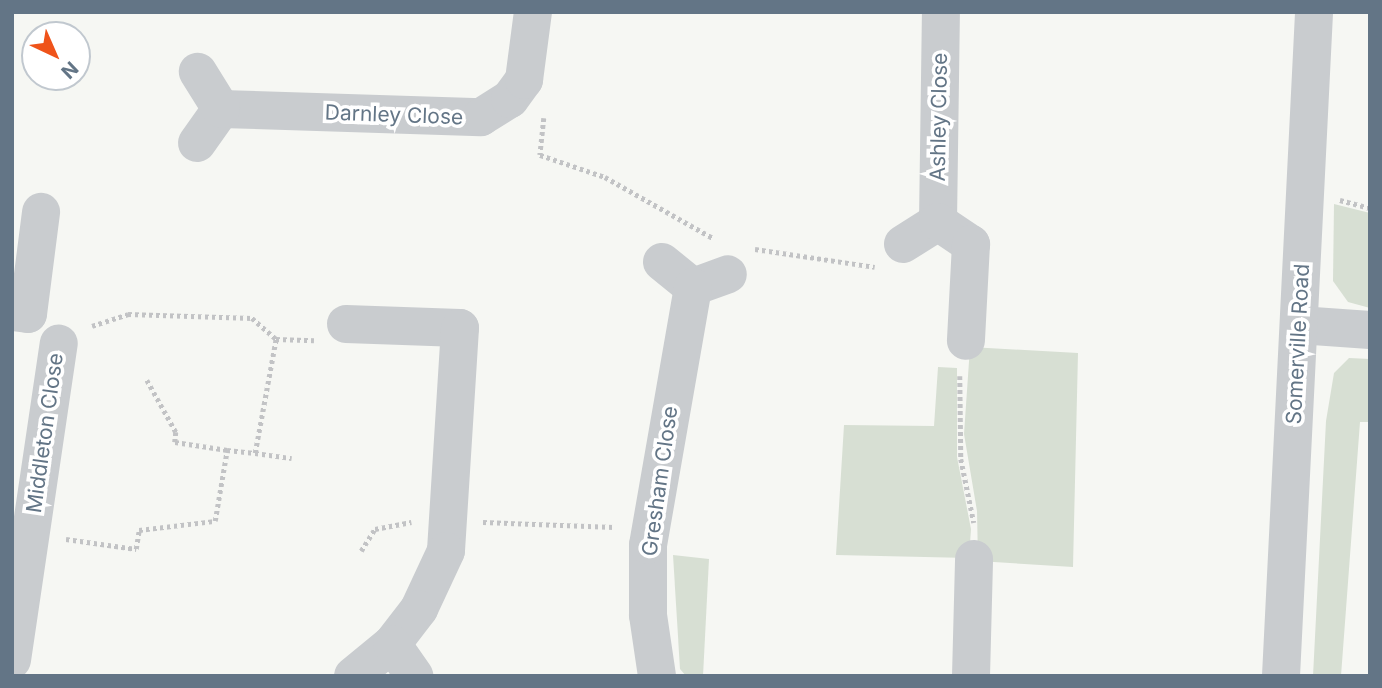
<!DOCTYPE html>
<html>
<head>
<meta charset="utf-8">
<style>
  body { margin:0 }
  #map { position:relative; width:1382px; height:688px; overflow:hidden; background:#f6f7f3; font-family:Inter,sans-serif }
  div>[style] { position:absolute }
  .green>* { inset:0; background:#d7dfd3 }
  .path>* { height:4.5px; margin-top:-2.25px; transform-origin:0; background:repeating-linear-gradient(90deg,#c2c3c5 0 3.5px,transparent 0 7px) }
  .minor>* { height:38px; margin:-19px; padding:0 19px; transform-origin:19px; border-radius:19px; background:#c9cccf }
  span { translate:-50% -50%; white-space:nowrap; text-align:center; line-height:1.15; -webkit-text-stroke:7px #fff; paint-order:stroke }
  .street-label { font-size:21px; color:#637586 }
  .frame { position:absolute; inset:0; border:14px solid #637586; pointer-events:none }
  .north { position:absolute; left:21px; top:21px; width:70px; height:70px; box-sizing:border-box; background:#fff; border:2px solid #c1c8cf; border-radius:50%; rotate:136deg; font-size:19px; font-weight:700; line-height:28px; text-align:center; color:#637586 }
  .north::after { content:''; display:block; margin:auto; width:24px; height:32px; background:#ef531a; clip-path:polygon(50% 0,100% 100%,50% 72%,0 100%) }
</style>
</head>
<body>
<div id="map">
  <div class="green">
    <i style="clip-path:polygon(1334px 204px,1370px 213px,1370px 308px,1348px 302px,1333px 281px)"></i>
    <i style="clip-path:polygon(970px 347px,1078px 353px,1073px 567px,978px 561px,977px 511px,964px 434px)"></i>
    <i style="clip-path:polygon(1349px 358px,1370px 359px,1370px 422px,1360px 422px,1341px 676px,1313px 676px,1326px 421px,1334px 373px)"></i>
    <i style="clip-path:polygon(938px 367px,957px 368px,957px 457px,971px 529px,969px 558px,836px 555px,844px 425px,934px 426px)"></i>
    <i style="clip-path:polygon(673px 555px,709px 559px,703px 676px,686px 676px,680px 669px)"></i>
  </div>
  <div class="path">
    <i style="left:544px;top:118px;width:37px;rotate:96deg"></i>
    <i style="left:540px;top:155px;width:69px;rotate:18.7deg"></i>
    <i style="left:605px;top:177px;width:124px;rotate:29.5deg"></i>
    <i style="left:1340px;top:200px;width:31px;rotate:15deg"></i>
    <i style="left:755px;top:249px;width:121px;rotate:8.5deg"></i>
    <i style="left:92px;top:326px;width:38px;rotate:-18deg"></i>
    <i style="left:128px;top:314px;width:124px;rotate:1.8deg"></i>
    <i style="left:252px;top:318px;width:32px;rotate:41deg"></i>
    <i style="left:276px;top:339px;width:38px;rotate:2deg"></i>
    <i style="left:960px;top:376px;width:83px;rotate:89.3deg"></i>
    <i style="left:961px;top:459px;width:65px;rotate:78.5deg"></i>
    <i style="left:147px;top:380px;width:60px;rotate:60.9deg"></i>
    <i style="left:176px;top:432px;width:10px;rotate:96deg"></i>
    <i style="left:175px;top:442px;width:53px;rotate:8.7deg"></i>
    <i style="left:255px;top:453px;width:37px;rotate:8deg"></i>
    <i style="left:483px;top:522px;width:131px;rotate:2.2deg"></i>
    <i style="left:66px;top:539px;width:71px;rotate:8.1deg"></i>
    <i style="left:136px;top:549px;width:19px;rotate:-81deg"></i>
    <i style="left:139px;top:530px;width:77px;rotate:-6.8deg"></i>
    <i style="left:215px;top:521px;width:72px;rotate:-80.4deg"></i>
    <i style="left:227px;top:450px;width:28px;rotate:6deg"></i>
    <i style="left:255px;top:453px;width:116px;rotate:-79.6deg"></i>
    <i style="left:361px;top:551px;width:26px;rotate:-58deg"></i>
    <i style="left:375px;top:529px;width:37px;rotate:-11deg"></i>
  </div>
  <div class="minor">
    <i style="left:221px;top:109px;width:260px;rotate:1.8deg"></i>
    <i style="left:481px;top:117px;width:34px;rotate:-32deg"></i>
    <i style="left:510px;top:99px;width:24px;rotate:-54deg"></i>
    <i style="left:524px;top:80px;width:69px;rotate:-82.5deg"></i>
    <i style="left:197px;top:143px;width:42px;rotate:-54.8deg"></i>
    <i style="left:221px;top:109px;width:44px;rotate:-121.9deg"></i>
    <i style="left:938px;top:222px;width:210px;rotate:-89.2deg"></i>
    <i style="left:903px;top:244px;width:41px;rotate:-32.2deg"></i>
    <i style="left:938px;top:222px;width:40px;rotate:34deg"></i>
    <i style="left:971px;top:244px;width:97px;rotate:93deg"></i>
    <i style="left:662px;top:262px;width:40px;rotate:39deg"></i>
    <i style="left:693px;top:287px;width:37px;rotate:-20deg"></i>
    <i style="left:12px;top:312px;width:16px;rotate:7deg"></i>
    <i style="left:28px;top:314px;width:103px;rotate:-82.7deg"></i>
    <i style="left:346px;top:324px;width:114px;rotate:2deg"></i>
    <i style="left:460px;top:328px;width:223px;rotate:93.6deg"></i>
    <i style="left:446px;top:551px;width:64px;rotate:115deg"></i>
    <i style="left:419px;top:609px;width:44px;rotate:127.6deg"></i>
    <i style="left:1299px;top:325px;width:71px;rotate:4deg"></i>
    <i style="left:12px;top:660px;width:320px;rotate:-81.6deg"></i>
    <i style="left:353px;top:676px;width:50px;rotate:-39.4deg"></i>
    <i style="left:392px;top:644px;width:39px;rotate:55deg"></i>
    <i style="left:657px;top:676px;width:62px;rotate:-98.4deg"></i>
    <i style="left:648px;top:615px;width:70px;rotate:-90deg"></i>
    <i style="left:648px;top:545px;width:262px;rotate:-80.1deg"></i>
    <i style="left:971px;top:676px;width:117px;rotate:-88.5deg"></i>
    <i style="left:1281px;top:676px;width:665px;rotate:-87.15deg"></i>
  </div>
  <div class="street-label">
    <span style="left:394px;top:115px;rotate:2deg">Darnley Close</span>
    <span style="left:939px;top:117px;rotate:-89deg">Ashley Close</span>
    <span style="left:1298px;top:344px;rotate:-87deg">Somerville Road</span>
    <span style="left:45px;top:433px;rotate:-82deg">Middleton Close</span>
    <span style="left:660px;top:481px;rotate:-82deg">Gresham Close</span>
  </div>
  <div class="frame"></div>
  <div class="north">N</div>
</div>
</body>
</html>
